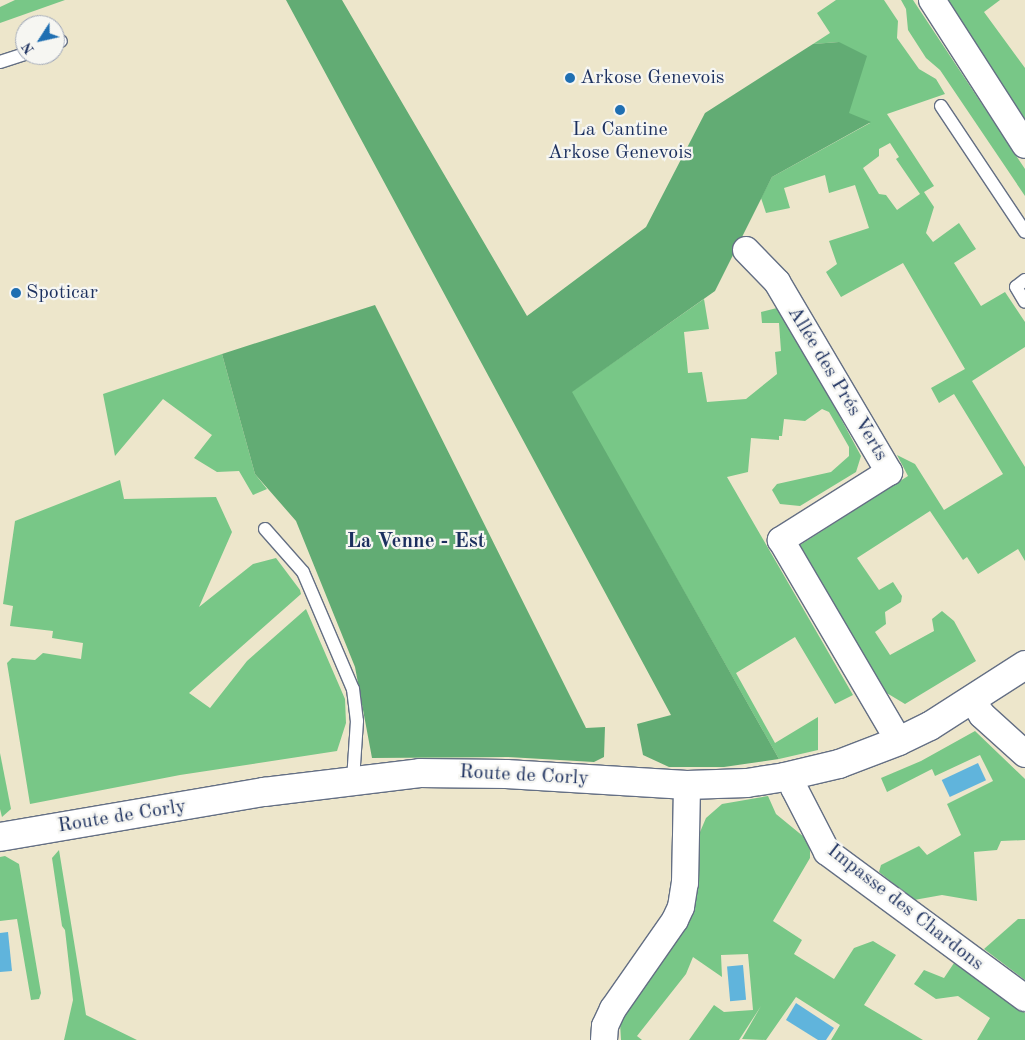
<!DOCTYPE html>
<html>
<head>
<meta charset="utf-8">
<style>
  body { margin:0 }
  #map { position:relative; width:1025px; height:1040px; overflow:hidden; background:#ede6cb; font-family:"Old Standard TT",serif }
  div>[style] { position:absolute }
  .green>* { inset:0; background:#78c787 }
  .forest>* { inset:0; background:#62ac74 }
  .water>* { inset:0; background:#60b4dc; transform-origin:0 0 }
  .roads { filter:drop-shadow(1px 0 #646f84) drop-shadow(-1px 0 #646f84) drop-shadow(0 1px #646f84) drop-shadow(0 -1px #646f84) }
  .service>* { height:12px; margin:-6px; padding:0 6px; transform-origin:6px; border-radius:6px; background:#fff }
  .minor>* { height:26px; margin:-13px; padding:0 13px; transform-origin:13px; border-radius:13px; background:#fff }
  .tertiary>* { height:28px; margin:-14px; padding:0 14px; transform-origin:14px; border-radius:14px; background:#fff }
  .dots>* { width:14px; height:14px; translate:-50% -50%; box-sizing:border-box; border:2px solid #f6f6f2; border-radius:50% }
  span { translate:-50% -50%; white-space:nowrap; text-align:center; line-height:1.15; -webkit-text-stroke:4.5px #f6f6f2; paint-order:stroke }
  .poi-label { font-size:20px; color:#1b2f5e }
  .left { translate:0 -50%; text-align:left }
  .street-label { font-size:20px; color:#1b2f5e }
  .neighbourhood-label { font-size:21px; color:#1b2f5e; font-weight:700 }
  .north { position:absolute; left:15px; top:15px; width:50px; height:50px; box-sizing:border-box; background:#f6f6f2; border:1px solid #9ea6b7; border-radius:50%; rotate:235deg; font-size:14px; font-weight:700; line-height:20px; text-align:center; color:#1b2f5e }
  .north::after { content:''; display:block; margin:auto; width:18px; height:22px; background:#1f6fb2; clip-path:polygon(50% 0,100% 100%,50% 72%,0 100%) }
</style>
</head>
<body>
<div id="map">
  <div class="green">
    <i style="clip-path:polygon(15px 0,65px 0,0 23px,0 7px)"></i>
    <i style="clip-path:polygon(evenodd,836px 0,884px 0,898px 21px,897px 38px,919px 69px,936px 79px,945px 94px,887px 114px,934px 186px,924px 192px,934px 207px,926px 233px,933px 242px,959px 223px,976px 249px,954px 263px,981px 306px,1005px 292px,1025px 322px,1025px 347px,972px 381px,1025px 467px,1025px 561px,1018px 549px,978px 574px,967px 557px,963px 560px,930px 511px,857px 558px,879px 590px,893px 582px,902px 596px,901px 602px,885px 612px,886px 624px,875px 632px,890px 655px,934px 631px,932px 619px,942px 611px,954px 621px,976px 661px,905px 704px,885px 692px,800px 545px,908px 476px,897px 455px,915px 464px,944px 510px,1003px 474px,954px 394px,939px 403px,931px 388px,965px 369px,903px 263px,841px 297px,826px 272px,837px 264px,829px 241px,869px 228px,855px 185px,829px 193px,825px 175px,800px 183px,784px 188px,790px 208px,766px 213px,761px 198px,772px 177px,870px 123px,849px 114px,839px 42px,813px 44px,830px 33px,817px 13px,836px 0,890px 143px,899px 157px,896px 159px,920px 194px,897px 210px,886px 195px,879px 194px,863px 168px,879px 156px,879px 149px,890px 143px)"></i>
    <i style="clip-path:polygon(901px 0,913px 0,1025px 169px,1025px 196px,940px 70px,926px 58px,908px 30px,906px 9px)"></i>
    <i style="clip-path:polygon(947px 0,1000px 0,984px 12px,1025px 68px,1025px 119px)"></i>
    <i style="clip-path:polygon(704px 299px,709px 329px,684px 332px,688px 373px,702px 372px,707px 402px,746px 399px,777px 374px,775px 352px,781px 351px,779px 323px,762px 323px,761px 312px,781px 307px,861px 456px,856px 472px,800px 506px,780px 504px,772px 490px,777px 484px,831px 472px,849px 456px,849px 447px,829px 412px,822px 409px,805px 421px,784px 419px,782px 436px,779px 436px,779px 440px,751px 438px,748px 472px,727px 477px,853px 695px,835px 704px,795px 637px,736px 673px,775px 743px,818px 717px,818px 750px,779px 759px,571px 392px)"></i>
    <i style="clip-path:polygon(222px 354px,255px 474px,267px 489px,253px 495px,239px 471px,217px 472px,194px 458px,212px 435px,163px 399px,115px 456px,103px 394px)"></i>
    <i style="clip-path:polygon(120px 480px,124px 499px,216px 497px,232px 532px,199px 607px,253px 564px,276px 558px,300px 590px,301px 594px,189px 693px,210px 708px,247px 661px,306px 609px,345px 699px,346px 723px,337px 751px,180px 775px,30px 804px,7px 663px,12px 658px,35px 660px,43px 653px,81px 659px,83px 643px,52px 638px,53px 631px,10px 626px,13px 606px,3px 604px,15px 521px)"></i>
    <i style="clip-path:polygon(975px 731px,1025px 779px,1025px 840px,1001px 841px,997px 850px,974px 852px,977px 901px,942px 895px,914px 900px,879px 872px,881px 865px,919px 846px,927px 855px,961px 835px,947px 804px,993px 781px,980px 755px,935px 776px,932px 769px,887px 792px,881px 778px,921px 761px)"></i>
    <i style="clip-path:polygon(0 753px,11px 809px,2px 817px,0 809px)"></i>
    <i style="clip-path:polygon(768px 796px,776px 814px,804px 837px,809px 842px,810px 851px,810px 858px,773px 921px,802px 940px,794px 954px,834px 979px,854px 948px,873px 941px,896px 955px,864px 1005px,923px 1040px,831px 1040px,840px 1025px,796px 997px,766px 1040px,742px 1039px,761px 1006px,739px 1040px,689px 1040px,714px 1005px,724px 1012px,753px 1010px,748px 954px,721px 955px,722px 977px,693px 957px,686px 974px,637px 1036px,642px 1040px,621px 1040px,620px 1023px,626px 1010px,692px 910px,700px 832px,706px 818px,722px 804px)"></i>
    <i style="clip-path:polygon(59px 850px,86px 1015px,137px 1040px,64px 1040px,73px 1000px,65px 930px,62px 926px,52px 858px)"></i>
    <i style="clip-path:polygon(5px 856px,19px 864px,41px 993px,39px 999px,31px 1000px,17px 919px,0 921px,0 857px)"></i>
    <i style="clip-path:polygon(1018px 919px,1025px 919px,1025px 980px,984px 949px)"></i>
    <i style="clip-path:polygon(954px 963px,1025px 1013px,1025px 1040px,977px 1040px,990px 1018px,958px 996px,936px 999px,914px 984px,924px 970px,944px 978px)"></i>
  </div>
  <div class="forest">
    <i style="clip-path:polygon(286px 0,342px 0,527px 316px,646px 227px,705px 113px,813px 44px,839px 42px,867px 56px,849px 113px,871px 122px,772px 177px,715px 291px,572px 392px,779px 759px,724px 767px,669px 767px,643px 755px,637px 724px,671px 715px)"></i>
    <i style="clip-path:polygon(375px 305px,586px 728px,605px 727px,604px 757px,594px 762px,508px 757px,372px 758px,355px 667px,296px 521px,255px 474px,222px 354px)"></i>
  </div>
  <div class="water">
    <i style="left:978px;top:763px;width:19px;height:40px;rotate:65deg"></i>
    <i style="clip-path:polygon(8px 932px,12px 971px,0 972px,0 933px)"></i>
    <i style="left:743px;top:965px;width:35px;height:16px;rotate:85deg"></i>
    <i style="clip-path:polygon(796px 1003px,834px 1028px,826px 1040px,818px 1040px,786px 1020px)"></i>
  </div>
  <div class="roads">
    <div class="service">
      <i style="left:55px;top:43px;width:6px;rotate:-18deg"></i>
      <i style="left:0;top:62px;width:26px;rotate:-18deg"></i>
      <i style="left:941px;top:106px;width:151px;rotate:56.3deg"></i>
      <i style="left:1025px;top:280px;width:11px;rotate:142deg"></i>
      <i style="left:1016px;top:287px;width:17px;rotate:59deg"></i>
      <i style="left:265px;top:529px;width:57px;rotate:48.5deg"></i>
      <i style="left:303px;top:572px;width:127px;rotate:66.9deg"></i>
      <i style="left:353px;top:689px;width:32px;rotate:83deg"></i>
      <i style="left:357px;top:721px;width:59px;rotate:93.9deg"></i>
    </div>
    <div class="minor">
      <i style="left:932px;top:0;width:172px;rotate:57.3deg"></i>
      <i style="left:746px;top:250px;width:45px;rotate:45.9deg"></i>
      <i style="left:777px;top:282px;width:221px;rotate:59.5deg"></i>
      <i style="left:889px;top:472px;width:128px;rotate:147.8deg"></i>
      <i style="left:781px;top:540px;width:233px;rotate:59.6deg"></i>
      <i style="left:972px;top:700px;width:18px;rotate:56deg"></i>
      <i style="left:982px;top:715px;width:58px;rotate:42.2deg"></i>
      <i style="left:792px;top:775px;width:13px;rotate:81deg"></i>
      <i style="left:794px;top:788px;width:72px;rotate:62.7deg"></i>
      <i style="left:827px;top:852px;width:246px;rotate:36.4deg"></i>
      <i style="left:604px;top:1040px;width:14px;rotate:-86deg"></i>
      <i style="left:605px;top:1026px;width:19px;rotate:-65deg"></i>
      <i style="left:613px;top:1009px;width:108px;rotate:-55.1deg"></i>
      <i style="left:675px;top:920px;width:14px;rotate:-65deg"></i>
      <i style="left:681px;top:907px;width:24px;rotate:-81deg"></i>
      <i style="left:685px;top:883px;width:98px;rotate:-88.8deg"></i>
    </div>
    <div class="tertiary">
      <i style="left:0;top:837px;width:268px;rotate:-9.7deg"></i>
      <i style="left:264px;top:792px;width:157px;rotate:-6.9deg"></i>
      <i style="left:420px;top:773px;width:86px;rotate:0.7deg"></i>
      <i style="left:506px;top:774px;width:181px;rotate:3.5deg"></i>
      <i style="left:687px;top:785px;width:60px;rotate:-1.9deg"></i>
      <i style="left:747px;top:783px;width:37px;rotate:-9deg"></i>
      <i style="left:784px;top:777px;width:57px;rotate:-13.3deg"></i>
      <i style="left:839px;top:764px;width:64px;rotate:-21deg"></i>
      <i style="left:899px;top:741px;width:34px;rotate:-26deg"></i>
      <i style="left:930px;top:726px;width:113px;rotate:-32.7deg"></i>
    </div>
  </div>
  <div class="dots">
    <i style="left:570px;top:78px;background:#1f6fb2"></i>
    <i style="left:620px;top:110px;background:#1f6fb2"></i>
    <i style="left:16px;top:293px;background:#1f6fb2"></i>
  </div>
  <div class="poi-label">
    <span class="left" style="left:580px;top:78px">Arkose Genevois</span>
    <span style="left:620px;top:142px">La Cantine<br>Arkose Genevois</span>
    <span class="left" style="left:26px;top:293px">Spoticar</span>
  </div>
  <div class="street-label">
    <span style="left:837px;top:384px;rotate:59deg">Allée des Prés Verts</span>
    <span style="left:524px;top:776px;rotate:3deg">Route de Corly</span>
    <span style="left:122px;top:817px;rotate:-9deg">Route de Corly</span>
    <span style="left:905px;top:908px;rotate:38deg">Impasse des Chardons</span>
  </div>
  <div class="neighbourhood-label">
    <span style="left:416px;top:542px">La Venne - Est</span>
  </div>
  <div class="north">N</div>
</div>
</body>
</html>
